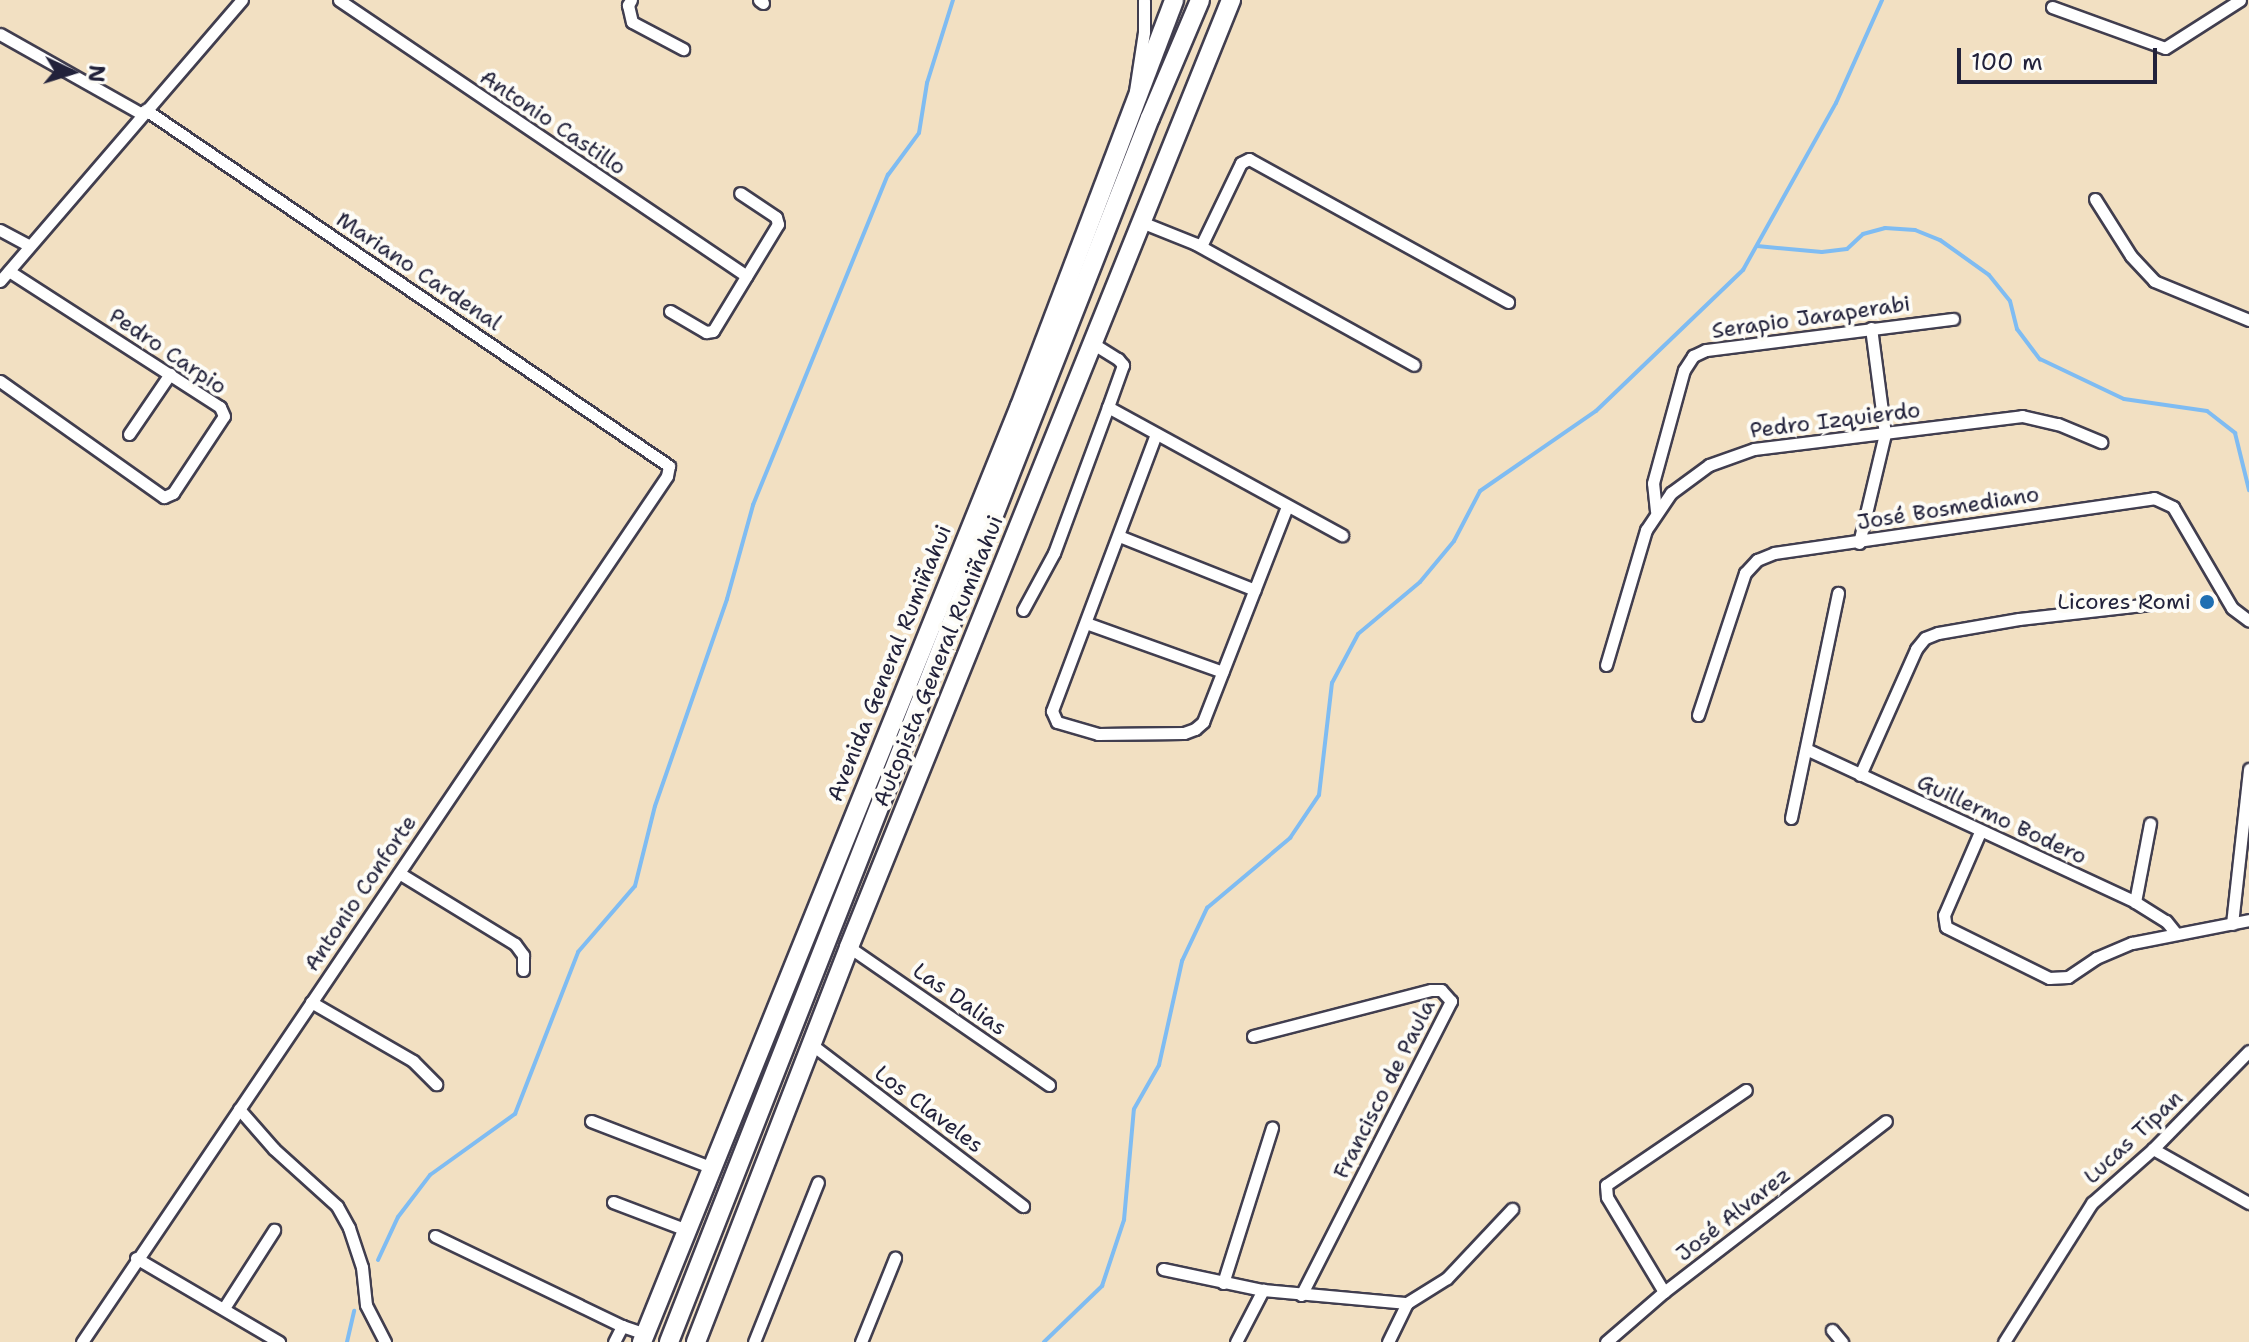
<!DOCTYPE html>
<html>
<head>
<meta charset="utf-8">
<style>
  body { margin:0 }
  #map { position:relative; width:2249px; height:1342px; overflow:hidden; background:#f2e0c2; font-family:"Shantell Sans",sans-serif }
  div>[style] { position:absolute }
  .stream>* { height:4px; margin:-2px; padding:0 2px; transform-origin:2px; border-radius:2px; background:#7fbcf2 }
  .roads { filter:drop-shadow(2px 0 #413e4f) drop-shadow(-2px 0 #413e4f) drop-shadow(0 2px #413e4f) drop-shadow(0 -2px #413e4f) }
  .minor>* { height:11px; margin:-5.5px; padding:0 5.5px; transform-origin:5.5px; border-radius:5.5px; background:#fff }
  .primary>* { height:18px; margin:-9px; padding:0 9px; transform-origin:9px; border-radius:9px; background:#fff }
  .trunk>* { height:18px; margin:-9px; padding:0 9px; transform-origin:9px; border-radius:9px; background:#fff }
  .dots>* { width:22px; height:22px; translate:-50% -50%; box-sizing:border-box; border:4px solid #fdfcf7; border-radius:50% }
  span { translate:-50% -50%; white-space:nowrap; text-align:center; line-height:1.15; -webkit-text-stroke:8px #fdfcf7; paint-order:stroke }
  .street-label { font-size:22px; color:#22223b }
  .poi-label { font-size:22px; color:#22223b }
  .right { translate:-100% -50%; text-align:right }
  .north { position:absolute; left:32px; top:32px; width:80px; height:80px; -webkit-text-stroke:6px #fdfcf7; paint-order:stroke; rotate:94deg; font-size:22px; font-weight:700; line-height:32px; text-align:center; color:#22223b }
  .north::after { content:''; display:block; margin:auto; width:28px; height:36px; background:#22223b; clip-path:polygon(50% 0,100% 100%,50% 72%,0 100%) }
  .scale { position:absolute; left:1957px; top:48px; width:200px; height:36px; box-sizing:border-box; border:4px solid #22223b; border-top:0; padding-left:10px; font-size:24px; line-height:28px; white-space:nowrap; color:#22223b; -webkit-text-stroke:6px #fdfcf7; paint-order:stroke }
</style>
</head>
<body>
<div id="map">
  <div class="stream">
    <i style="left:1757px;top:246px;width:65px;rotate:5.3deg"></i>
    <i style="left:1822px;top:252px;width:25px;rotate:-7deg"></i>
    <i style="left:1847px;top:249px;width:22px;rotate:-43deg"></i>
    <i style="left:1863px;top:234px;width:23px;rotate:-15deg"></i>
    <i style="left:1885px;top:228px;width:30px;rotate:4deg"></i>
    <i style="left:1915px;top:230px;width:27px;rotate:22deg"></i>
    <i style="left:1940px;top:240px;width:60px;rotate:35.5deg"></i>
    <i style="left:1989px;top:275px;width:33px;rotate:51deg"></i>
    <i style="left:2010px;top:301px;width:29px;rotate:76deg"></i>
    <i style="left:2017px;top:329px;width:38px;rotate:53deg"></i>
    <i style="left:2040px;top:359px;width:93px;rotate:25.5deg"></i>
    <i style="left:2124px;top:399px;width:84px;rotate:8.2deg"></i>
    <i style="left:2207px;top:411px;width:36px;rotate:38deg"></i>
    <i style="left:2235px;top:433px;width:59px;rotate:76.2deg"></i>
    <i style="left:378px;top:1260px;width:47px;rotate:-65.1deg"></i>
    <i style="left:398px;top:1217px;width:53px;rotate:-52.7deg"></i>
    <i style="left:430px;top:1175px;width:105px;rotate:-35.7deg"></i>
    <i style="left:515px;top:1114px;width:174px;rotate:-68.7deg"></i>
    <i style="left:578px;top:952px;width:87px;rotate:-49.2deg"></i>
    <i style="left:635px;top:886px;width:82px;rotate:-76deg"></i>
    <i style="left:655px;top:806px;width:219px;rotate:-70.8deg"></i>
    <i style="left:727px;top:599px;width:98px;rotate:-74.5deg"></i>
    <i style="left:753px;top:505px;width:357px;rotate:-67.8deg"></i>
    <i style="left:888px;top:175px;width:52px;rotate:-53.6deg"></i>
    <i style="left:919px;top:133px;width:51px;rotate:-80.9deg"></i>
    <i style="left:927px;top:83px;width:87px;rotate:-72.6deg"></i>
    <i style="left:347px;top:1342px;width:32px;rotate:-77deg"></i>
    <i style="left:1044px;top:1342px;width:81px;rotate:-44deg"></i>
    <i style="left:1102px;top:1286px;width:70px;rotate:-71.6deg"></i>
    <i style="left:1124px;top:1220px;width:111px;rotate:-84.9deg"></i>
    <i style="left:1134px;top:1109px;width:51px;rotate:-60.4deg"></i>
    <i style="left:1159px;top:1065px;width:107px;rotate:-77.5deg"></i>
    <i style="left:1182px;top:961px;width:59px;rotate:-64.7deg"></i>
    <i style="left:1207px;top:908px;width:109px;rotate:-40.1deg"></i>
    <i style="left:1290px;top:838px;width:52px;rotate:-56deg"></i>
    <i style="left:1319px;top:795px;width:113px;rotate:-83.4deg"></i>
    <i style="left:1332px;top:683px;width:55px;rotate:-62deg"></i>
    <i style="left:1358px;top:634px;width:81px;rotate:-40deg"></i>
    <i style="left:1420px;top:582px;width:53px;rotate:-50.3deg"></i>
    <i style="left:1454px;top:541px;width:56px;rotate:-62.5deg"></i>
    <i style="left:1480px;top:491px;width:141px;rotate:-34.6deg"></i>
    <i style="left:1596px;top:411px;width:204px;rotate:-43.8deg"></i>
    <i style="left:1743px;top:270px;width:191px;rotate:-60.9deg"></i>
    <i style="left:1836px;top:103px;width:113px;rotate:-65.9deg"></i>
  </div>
  <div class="roads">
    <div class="minor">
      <i style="left:339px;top:0;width:492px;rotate:34.1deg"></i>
      <i style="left:631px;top:0;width:6px;rotate:121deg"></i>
      <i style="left:628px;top:5px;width:17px;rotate:77deg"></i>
      <i style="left:632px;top:22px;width:58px;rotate:27.9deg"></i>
      <i style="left:759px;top:0;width:5px;rotate:37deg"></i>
      <i style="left:2052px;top:7px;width:120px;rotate:19.9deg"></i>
      <i style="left:2165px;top:48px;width:89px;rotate:-32.6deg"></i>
      <i style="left:0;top:34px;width:163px;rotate:29.4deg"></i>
      <i style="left:1135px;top:91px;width:60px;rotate:-81.3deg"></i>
      <i style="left:1144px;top:32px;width:32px;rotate:-90deg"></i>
      <i style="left:2095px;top:199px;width:67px;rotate:57.7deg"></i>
      <i style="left:2131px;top:256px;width:34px;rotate:47deg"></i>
      <i style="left:2154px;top:281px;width:103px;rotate:22.3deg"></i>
      <i style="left:1141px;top:222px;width:59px;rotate:21.8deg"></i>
      <i style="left:1196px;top:244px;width:249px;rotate:29deg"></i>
      <i style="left:0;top:230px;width:32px;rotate:28deg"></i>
      <i style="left:1201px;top:246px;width:92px;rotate:-64.3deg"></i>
      <i style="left:1241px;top:163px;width:9px;rotate:-27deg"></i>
      <i style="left:1249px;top:159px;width:296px;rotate:28.9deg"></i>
      <i style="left:0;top:281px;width:371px;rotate:-49.3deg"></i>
      <i style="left:670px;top:311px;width:42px;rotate:30.3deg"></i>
      <i style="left:706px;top:332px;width:7px;rotate:-8deg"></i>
      <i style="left:713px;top:331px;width:125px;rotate:-58.7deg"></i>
      <i style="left:778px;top:224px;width:7px;rotate:-106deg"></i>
      <i style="left:776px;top:217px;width:43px;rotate:-146.3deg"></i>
      <i style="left:1092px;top:343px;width:31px;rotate:32deg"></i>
      <i style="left:1118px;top:359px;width:8px;rotate:50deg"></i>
      <i style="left:1123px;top:365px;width:45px;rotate:109.7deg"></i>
      <i style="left:1108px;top:407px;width:267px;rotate:28.7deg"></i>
      <i style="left:0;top:381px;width:201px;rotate:35.3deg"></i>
      <i style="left:164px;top:497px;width:10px;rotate:-24deg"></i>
      <i style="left:173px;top:493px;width:92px;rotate:-56.5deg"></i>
      <i style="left:224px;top:416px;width:10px;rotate:-114deg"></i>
      <i style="left:220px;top:407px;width:251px;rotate:-147.2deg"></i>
      <i style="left:129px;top:434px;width:73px;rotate:-55.7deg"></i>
      <i style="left:1156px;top:434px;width:296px;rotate:110.6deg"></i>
      <i style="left:1052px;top:711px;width:12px;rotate:66deg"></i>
      <i style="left:1057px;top:722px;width:43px;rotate:16.3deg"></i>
      <i style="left:1098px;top:734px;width:86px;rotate:-0.7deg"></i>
      <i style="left:1184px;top:733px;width:12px;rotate:-20deg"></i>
      <i style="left:1195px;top:729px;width:11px;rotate:-41deg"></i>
      <i style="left:1203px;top:722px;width:231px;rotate:-68.7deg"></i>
      <i style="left:1656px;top:511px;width:28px;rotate:-96deg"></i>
      <i style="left:1653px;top:483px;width:117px;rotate:-74.7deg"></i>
      <i style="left:1684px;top:370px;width:17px;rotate:-57deg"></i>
      <i style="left:1693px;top:356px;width:14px;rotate:-25deg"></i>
      <i style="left:1706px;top:350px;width:249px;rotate:-7.2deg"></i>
      <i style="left:1119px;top:536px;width:146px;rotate:21.7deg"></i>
      <i style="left:1859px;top:543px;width:112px;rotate:-76.6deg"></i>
      <i style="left:1885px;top:434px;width:107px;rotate:-97.5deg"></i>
      <i style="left:1023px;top:610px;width:65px;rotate:-61.5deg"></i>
      <i style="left:1054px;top:553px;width:156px;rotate:-69.7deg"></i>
      <i style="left:1086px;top:623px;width:145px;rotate:19.7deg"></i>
      <i style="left:1606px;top:665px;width:141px;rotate:-73.5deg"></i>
      <i style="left:1646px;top:530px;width:45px;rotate:-56deg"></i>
      <i style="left:1671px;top:493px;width:47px;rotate:-36.4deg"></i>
      <i style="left:1709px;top:465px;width:48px;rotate:-19.6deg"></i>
      <i style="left:1754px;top:449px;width:270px;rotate:-7deg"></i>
      <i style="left:2022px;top:416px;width:37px;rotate:13deg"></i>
      <i style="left:2058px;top:424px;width:47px;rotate:22.7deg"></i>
      <i style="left:1698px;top:715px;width:150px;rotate:-71.7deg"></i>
      <i style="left:1745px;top:573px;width:18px;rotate:-47deg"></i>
      <i style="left:1757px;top:560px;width:18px;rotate:-22deg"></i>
      <i style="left:1774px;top:553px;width:384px;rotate:-8.2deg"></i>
      <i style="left:2154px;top:498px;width:21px;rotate:25deg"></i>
      <i style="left:2173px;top:507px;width:117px;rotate:59.7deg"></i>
      <i style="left:2232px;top:608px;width:21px;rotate:37deg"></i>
      <i style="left:1806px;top:749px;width:363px;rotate:24.9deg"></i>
      <i style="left:2135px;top:902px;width:36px;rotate:32deg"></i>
      <i style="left:2166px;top:921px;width:14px;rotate:51deg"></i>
      <i style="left:1860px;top:775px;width:138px;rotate:-66deg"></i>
      <i style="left:1916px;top:649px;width:14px;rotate:-51deg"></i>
      <i style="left:1925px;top:638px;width:14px;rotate:-21deg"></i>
      <i style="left:1938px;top:633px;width:82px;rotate:-9.8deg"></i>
      <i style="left:2019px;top:619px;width:133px;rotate:-6.5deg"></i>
      <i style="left:1791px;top:818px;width:230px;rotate:-78.2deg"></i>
      <i style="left:1980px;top:832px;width:90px;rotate:113.4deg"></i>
      <i style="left:1944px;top:915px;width:12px;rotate:81deg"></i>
      <i style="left:1946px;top:927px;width:115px;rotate:26.3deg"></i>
      <i style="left:2049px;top:978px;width:19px;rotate:-3deg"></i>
      <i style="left:2068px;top:977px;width:34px;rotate:-34deg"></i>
      <i style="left:2096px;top:958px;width:39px;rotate:-23deg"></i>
      <i style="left:2132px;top:943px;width:119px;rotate:-11.1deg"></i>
      <i style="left:399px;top:873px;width:136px;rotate:31.5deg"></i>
      <i style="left:515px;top:944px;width:14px;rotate:54deg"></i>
      <i style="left:523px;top:955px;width:15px;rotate:90deg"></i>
      <i style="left:2135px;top:902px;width:80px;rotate:-79.2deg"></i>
      <i style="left:2232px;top:924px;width:156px;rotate:-83.7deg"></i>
      <i style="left:849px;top:947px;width:243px;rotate:34.6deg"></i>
      <i style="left:311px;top:1002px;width:118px;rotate:30deg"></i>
      <i style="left:413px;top:1061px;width:33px;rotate:45deg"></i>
      <i style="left:1253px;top:1036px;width:184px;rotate:-14.5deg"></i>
      <i style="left:1431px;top:990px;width:10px"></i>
      <i style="left:1441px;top:990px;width:15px;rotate:48deg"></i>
      <i style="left:1451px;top:1001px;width:330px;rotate:117deg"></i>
      <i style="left:811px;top:1044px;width:267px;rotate:37.4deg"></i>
      <i style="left:239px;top:1109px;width:53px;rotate:48.8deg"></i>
      <i style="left:274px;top:1149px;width:85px;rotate:42.1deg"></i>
      <i style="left:337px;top:1206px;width:25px;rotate:61deg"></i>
      <i style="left:349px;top:1228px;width:41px;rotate:71.6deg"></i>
      <i style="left:362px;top:1267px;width:38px;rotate:84deg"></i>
      <i style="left:366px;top:1305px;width:42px;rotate:62.8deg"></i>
      <i style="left:591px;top:1121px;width:128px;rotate:21.1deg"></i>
      <i style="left:2153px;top:1149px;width:110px;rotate:29.4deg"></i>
      <i style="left:613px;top:1202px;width:76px;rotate:20.8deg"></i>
      <i style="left:435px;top:1236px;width:208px;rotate:25.7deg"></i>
      <i style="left:622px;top:1326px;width:24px;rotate:19deg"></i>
      <i style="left:136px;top:1258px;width:166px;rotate:30.4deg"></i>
      <i style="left:1163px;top:1269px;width:102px;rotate:11.9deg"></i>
      <i style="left:1263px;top:1290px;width:145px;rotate:5.2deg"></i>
      <i style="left:1223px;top:1283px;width:163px;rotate:-72.5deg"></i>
      <i style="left:1664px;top:1292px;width:111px;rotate:-121deg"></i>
      <i style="left:1607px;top:1197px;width:12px;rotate:-95deg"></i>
      <i style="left:1606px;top:1185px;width:169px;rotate:-34.2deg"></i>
      <i style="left:224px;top:1308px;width:93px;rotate:-57.3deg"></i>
      <i style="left:1832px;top:1330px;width:16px;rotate:50deg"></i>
      <i style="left:82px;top:1342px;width:1045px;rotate:-55.96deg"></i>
      <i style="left:667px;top:476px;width:10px;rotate:-79deg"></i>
      <i style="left:669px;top:466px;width:633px;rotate:-145.76deg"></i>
      <i style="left:614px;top:1342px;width:18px;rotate:-63deg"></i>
      <i style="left:754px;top:1342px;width:172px;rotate:-68.2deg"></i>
      <i style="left:861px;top:1342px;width:91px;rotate:-68deg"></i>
      <i style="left:1236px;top:1342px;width:59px;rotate:-62.6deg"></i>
      <i style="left:1388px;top:1342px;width:43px;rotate:-64deg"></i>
      <i style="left:1407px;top:1303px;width:47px;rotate:-32deg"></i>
      <i style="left:1447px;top:1278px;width:95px;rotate:-46.7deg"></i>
      <i style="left:1606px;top:1342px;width:77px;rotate:-40.8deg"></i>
      <i style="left:1664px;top:1292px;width:280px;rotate:-37.6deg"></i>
      <i style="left:2004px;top:1342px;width:165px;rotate:-57.7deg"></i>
      <i style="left:2092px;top:1203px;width:81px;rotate:-41.5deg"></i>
      <i style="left:2153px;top:1149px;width:137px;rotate:-45.6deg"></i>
    </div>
    <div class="primary">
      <i style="left:642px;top:1342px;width:1009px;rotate:-68.01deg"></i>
      <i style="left:1020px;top:406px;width:434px;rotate:-69.2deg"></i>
    </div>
    <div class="trunk">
      <i style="left:669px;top:1342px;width:1315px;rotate:-68.55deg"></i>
      <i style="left:1150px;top:118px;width:128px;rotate:-67deg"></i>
      <i style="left:696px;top:1342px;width:424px;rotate:-68.8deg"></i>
      <i style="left:849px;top:947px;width:1021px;rotate:-68.03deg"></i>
    </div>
  </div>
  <div class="dots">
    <i style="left:2207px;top:602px;background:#1f6fb2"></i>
  </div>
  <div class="street-label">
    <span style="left:553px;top:122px;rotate:34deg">Antonio Castillo</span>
    <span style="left:419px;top:271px;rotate:34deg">Mariano Cardenal</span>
    <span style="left:1811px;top:317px;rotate:-8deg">Serapio Jaraperabi</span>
    <span style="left:168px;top:351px;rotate:34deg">Pedro Carpio</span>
    <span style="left:1835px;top:420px;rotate:-7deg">Pedro Izquierdo</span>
    <span style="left:1948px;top:508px;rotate:-9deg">José Bosmediano</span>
    <span style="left:938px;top:661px;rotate:-68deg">Autopista General Rumiñahui</span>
    <span style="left:889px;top:663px;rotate:-68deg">Avenida General Rumiñahui</span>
    <span style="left:2002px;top:819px;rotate:25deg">Guillermo Bodero</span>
    <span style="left:360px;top:893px;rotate:-56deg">Antonio Conforte</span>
    <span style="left:960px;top:999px;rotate:35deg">Las Dalias</span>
    <span style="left:1384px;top:1089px;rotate:-63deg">Francisco de Paula</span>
    <span style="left:929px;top:1109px;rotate:37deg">Los Claveles</span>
    <span style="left:2133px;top:1137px;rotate:-43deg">Lucas Tipan</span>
    <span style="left:1733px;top:1214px;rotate:-38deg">José Alvarez</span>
  </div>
  <div class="poi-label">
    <span class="right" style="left:2191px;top:602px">Licores Romi</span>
  </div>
  <div class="north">N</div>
  <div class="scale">100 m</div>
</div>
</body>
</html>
